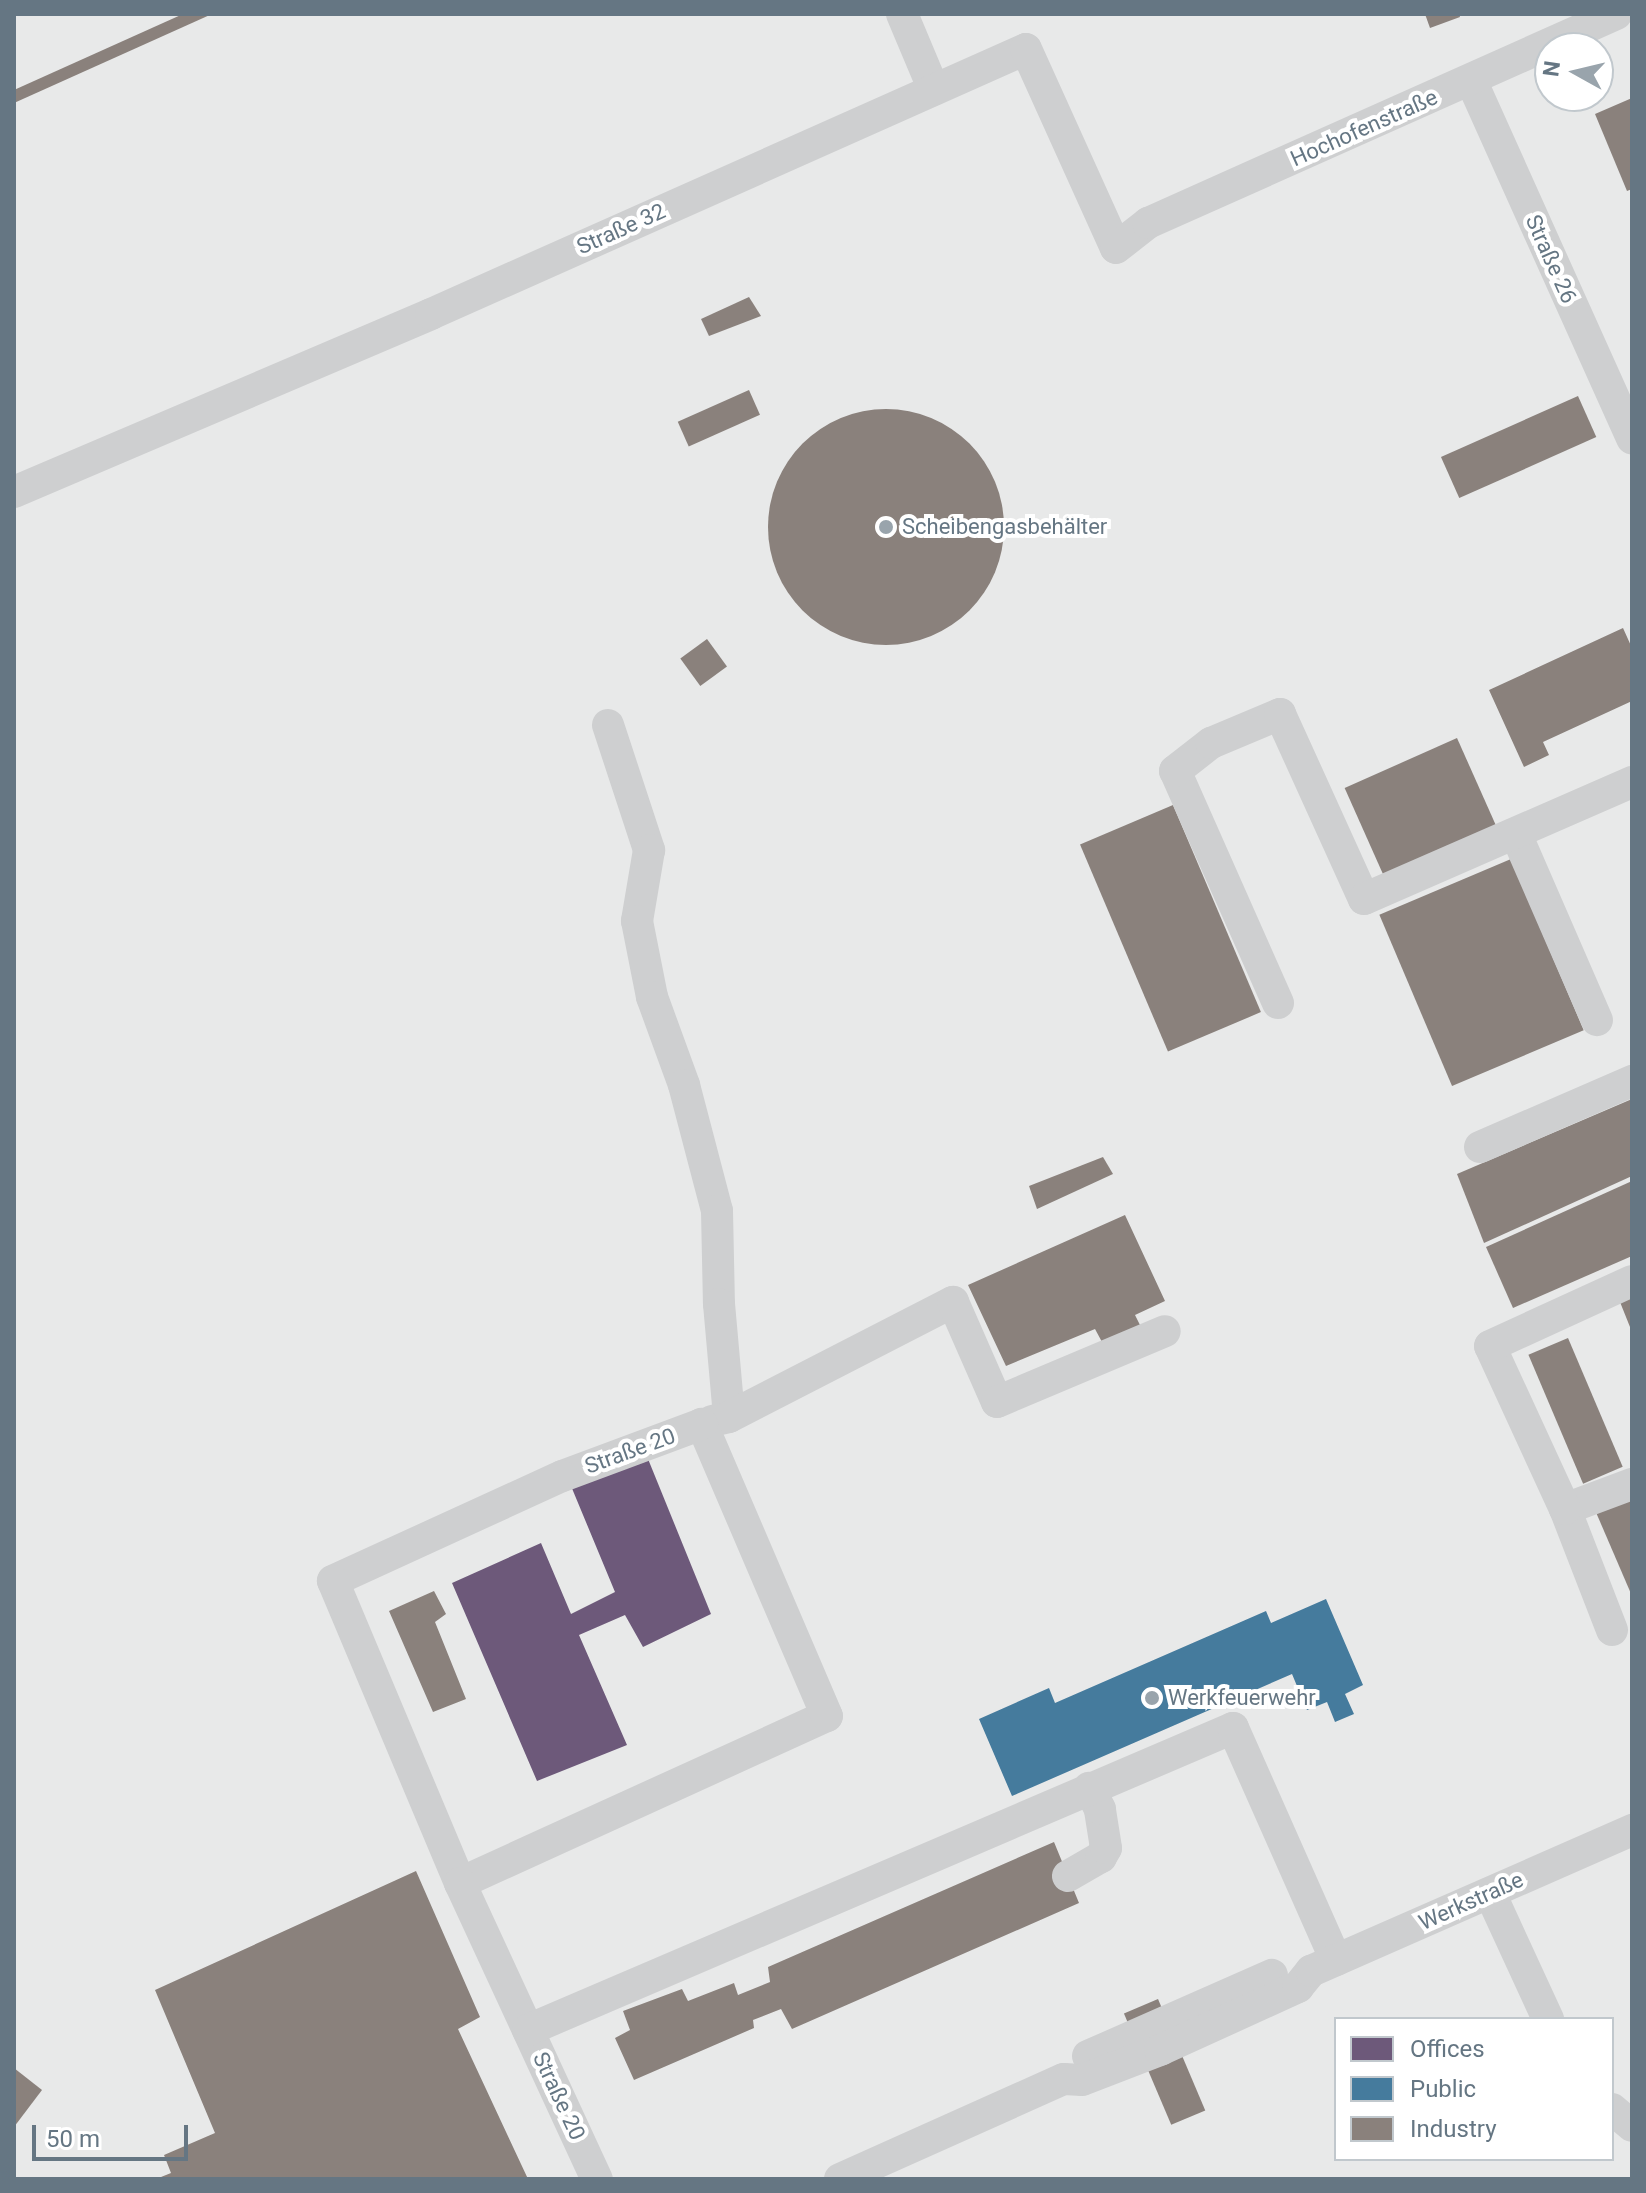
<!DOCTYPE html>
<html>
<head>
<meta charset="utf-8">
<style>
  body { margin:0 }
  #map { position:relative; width:1646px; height:2193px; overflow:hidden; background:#f9f9f9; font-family:Roboto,sans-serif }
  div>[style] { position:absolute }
  .built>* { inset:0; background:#e8e9e9 }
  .offices>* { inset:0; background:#6d597a }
  .public>* { inset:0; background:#457b9d }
  .industry>* { inset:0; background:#8a817c; transform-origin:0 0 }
  .round { border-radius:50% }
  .minor>* { height:32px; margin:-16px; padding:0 16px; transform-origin:16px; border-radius:16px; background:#cecfd0 }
  .dots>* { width:22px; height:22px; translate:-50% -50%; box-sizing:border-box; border:4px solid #fff; border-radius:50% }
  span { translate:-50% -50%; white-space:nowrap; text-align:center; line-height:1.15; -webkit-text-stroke:8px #fff; paint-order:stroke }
  .street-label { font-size:22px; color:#657683 }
  .poi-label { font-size:22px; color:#657683 }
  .left { translate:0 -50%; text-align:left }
  .frame { position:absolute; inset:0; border:16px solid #657683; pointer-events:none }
  .legend { position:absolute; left:1334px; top:2017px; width:280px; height:144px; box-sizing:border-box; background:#fff; border:2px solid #c1c8cd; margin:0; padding:10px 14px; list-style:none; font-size:24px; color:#657683 }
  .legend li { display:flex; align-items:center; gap:16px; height:40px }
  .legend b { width:40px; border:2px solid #c1c8cd }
  .north { position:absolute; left:1534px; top:32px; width:80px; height:80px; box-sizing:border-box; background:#fff; border:2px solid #c1c8cd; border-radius:50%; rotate:278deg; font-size:22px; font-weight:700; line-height:32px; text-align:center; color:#657683 }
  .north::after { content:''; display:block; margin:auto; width:28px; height:36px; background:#99a4ac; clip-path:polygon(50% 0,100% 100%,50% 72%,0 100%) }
  .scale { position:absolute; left:32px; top:2125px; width:156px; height:36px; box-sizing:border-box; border:4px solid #657683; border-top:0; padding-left:10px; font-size:24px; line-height:28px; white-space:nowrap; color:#657683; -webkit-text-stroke:6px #fff; paint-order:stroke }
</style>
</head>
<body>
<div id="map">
  <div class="built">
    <i style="clip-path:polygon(evenodd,14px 14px,1632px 14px,1632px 2179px,14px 2179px,14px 14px,1550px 48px,1598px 48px,1598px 96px,1550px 96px,1550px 48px,14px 14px,1336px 2019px,1612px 2019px,1612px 2159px,1336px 2159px,1336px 2019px)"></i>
  </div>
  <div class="offices">
    <i style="clip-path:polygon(646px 1454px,711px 1614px,643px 1647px,625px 1615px,579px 1635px,627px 1745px,537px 1781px,452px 1583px,541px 1543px,571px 1614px,615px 1592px,571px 1486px)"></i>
  </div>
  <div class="public">
    <i style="clip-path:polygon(1326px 1599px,1363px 1685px,1345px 1694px,1354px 1714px,1335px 1722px,1327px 1702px,1307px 1710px,1292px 1674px,1012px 1796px,979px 1719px,1049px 1688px,1055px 1703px,1266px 1611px,1271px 1623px)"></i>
  </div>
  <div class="industry">
    <i style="clip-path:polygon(183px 14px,212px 14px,14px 103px,14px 90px)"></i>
    <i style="clip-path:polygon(1425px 14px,1459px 14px,1460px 17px,1430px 28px)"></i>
    <i style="clip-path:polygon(1632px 98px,1632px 189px,1627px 191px,1595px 114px)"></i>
    <i style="clip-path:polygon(749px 297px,761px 316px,709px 336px,701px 319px)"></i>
    <i style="left:749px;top:390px;width:27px;height:78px;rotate:66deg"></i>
    <i style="left:1578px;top:396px;width:45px;height:150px;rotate:66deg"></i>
    <i class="round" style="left:768px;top:409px;width:236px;height:236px"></i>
    <i style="clip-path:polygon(1623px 628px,1632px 648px,1632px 701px,1543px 742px,1549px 755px,1524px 767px,1489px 690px)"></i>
    <i style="left:707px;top:639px;width:34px;height:33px;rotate:54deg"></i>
    <i style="left:1457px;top:738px;width:98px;height:123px;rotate:66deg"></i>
    <i style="left:1173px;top:805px;width:225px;height:101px;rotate:67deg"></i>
    <i style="left:1511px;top:859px;width:186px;height:143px;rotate:67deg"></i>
    <i style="clip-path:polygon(1632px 1099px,1632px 1176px,1484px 1243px,1457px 1174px)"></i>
    <i style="clip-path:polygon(1103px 1157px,1113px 1174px,1037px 1209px,1029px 1186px)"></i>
    <i style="clip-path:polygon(1632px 1181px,1632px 1256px,1513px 1308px,1486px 1247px)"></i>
    <i style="clip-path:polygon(1125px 1215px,1165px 1301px,1135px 1315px,1140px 1325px,1102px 1342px,1095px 1329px,1006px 1366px,968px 1285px)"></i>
    <i style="clip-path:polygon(1632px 1291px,1632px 1332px,1618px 1297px)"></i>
    <i style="left:1568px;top:1338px;width:140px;height:43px;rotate:67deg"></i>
    <i style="clip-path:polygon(1629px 1495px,1632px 1502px,1632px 1596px,1595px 1510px)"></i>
    <i style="clip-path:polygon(434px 1591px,446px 1614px,435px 1622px,466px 1699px,433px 1712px,389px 1611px)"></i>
    <i style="clip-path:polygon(1054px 1842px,1079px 1903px,792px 2029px,781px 2009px,753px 2020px,754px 2028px,634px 2080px,615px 2038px,630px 2030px,623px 2011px,682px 1989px,688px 2001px,734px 1983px,738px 1995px,770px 1982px,768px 1967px)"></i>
    <i style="clip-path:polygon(416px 1871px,480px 2017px,458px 2029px,528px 2179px,156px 2179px,171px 2173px,164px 2155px,215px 2133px,155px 1990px)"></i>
    <i style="left:1158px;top:1999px;width:121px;height:37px;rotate:67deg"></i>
    <i style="clip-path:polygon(14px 2068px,42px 2090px,14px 2127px)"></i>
  </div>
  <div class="minor">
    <i style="left:902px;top:14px;width:82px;rotate:67.2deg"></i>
    <i style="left:1471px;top:80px;width:393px;rotate:65.8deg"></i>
    <i style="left:14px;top:492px;width:453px;rotate:-23.1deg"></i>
    <i style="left:431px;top:314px;width:651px;rotate:-24.01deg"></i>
    <i style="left:1026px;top:49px;width:218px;rotate:65.7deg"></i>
    <i style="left:1116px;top:248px;width:41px;rotate:-38deg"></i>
    <i style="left:1148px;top:223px;width:513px;rotate:-24.06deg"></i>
    <i style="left:608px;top:725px;width:132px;rotate:71.8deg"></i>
    <i style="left:649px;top:850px;width:72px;rotate:99.6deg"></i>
    <i style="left:637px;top:921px;width:77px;rotate:78.8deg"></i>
    <i style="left:652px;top:997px;width:94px;rotate:70deg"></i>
    <i style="left:684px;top:1085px;width:130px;rotate:75.3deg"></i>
    <i style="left:717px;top:1211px;width:93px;rotate:88.8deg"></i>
    <i style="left:719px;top:1304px;width:113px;rotate:84.9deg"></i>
    <i style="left:1516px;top:834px;width:203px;rotate:66.5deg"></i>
    <i style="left:1278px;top:1003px;width:254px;rotate:-113.9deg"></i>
    <i style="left:1175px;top:771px;width:46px;rotate:-37.9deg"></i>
    <i style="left:1211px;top:743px;width:75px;rotate:-22.8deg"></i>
    <i style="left:1280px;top:714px;width:203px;rotate:65.6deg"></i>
    <i style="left:1364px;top:899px;width:292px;rotate:-23.6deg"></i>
    <i style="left:1480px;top:1147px;width:166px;rotate:-23.5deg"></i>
    <i style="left:712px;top:1421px;width:17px;rotate:-13deg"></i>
    <i style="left:729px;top:1417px;width:252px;rotate:-27.2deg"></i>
    <i style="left:953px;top:1302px;width:109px;rotate:66.3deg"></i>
    <i style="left:997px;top:1402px;width:182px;rotate:-22.9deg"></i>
    <i style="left:1565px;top:1509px;width:72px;rotate:-20.5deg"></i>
    <i style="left:1612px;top:1630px;width:130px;rotate:-111.2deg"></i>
    <i style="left:1565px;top:1509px;width:179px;rotate:-114.7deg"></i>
    <i style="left:1490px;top:1346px;width:156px;rotate:-24.6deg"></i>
    <i style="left:1068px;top:1876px;width:38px;rotate:-30deg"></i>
    <i style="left:1101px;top:1857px;width:10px;rotate:-61deg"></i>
    <i style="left:1106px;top:1848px;width:39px;rotate:-99deg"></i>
    <i style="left:1100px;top:1809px;width:24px;rotate:-118deg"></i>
    <i style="left:460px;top:1883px;width:403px;rotate:-24.5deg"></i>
    <i style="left:827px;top:1716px;width:318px;rotate:-113.2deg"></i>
    <i style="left:702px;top:1424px;width:149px;rotate:159.6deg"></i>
    <i style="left:562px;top:1476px;width:252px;rotate:155.4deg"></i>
    <i style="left:333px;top:1581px;width:328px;rotate:67.2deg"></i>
    <i style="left:460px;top:1883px;width:326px;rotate:65.2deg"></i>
    <i style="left:1490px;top:1893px;width:139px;rotate:65.3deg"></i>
    <i style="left:528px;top:2030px;width:767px;rotate:-23.19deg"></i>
    <i style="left:1233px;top:1728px;width:254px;rotate:66.1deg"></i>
    <i style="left:1088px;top:2056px;width:201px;rotate:-23.8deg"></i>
    <i style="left:1612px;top:2109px;width:26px;rotate:40deg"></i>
    <i style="left:840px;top:2179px;width:245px;rotate:-24.1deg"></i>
    <i style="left:1064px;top:2079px;width:18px;rotate:3deg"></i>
    <i style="left:1082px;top:2080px;width:84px;rotate:-21deg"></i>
    <i style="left:1160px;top:2050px;width:152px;rotate:-24.5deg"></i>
    <i style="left:1298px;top:1987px;width:21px;rotate:-51deg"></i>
    <i style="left:1311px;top:1971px;width:351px;rotate:-23.7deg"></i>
  </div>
  <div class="dots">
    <i style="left:886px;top:527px;background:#99a4ac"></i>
    <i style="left:1152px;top:1698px;background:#99a4ac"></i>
  </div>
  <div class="street-label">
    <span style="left:1364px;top:128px;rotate:-24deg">Hochofenstraße</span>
    <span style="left:621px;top:229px;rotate:-24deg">Straße 32</span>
    <span style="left:1551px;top:259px;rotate:66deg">Straße 26</span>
    <span style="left:630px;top:1451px;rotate:-20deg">Straße 20</span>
    <span style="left:1471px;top:1901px;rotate:-24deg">Werkstraße</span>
    <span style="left:559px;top:2096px;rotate:65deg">Straße 20</span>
  </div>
  <div class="poi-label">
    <span class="left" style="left:902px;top:527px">Scheibengasbehälter</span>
    <span class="left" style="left:1168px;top:1698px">Werkfeuerwehr</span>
  </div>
  <div class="frame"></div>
  <ul class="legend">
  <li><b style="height:22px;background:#6d597a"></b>Offices</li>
  <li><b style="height:22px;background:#457b9d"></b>Public</li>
  <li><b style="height:22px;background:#8a817c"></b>Industry</li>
  </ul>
  <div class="north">N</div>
  <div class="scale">50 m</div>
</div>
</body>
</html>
